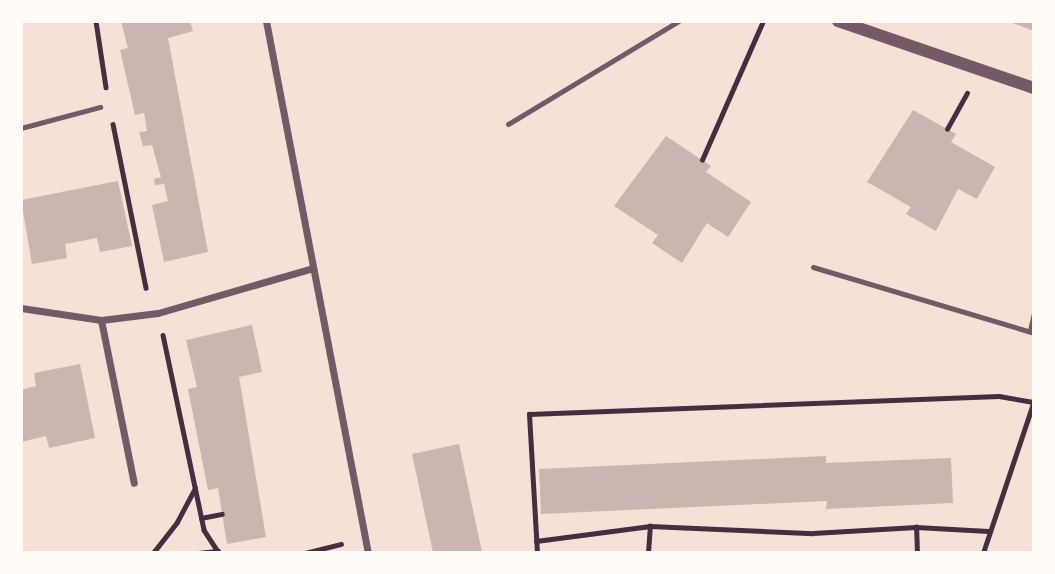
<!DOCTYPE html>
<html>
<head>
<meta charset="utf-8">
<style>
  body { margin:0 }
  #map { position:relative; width:1055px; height:574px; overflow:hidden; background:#f7e1d7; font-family:"Archivo Narrow",sans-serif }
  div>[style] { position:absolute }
  .building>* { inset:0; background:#ccb4b1; transform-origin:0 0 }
  .path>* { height:4.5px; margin:-2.25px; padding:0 2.25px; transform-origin:2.25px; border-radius:2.25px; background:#4a2c40 }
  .service>* { height:5px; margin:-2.5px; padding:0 2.5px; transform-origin:2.5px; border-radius:2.5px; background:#755966 }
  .minor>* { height:7px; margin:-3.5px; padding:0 3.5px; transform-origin:3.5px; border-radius:3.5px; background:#755966 }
  .tertiary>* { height:12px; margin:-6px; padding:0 6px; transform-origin:6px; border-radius:6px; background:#755966 }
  span { translate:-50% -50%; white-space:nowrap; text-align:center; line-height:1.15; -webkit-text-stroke:5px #fffaf5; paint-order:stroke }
  .frame { position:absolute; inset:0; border:23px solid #fffaf5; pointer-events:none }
</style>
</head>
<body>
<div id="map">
  <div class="building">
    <i style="clip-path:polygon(121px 21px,190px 21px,193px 31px,168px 38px,208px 252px,164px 262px,152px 205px,168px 201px,164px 184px,155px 185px,154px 179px,161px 177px,152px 145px,143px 146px,139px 132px,147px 131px,144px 113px,135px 115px,120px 50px,128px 48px)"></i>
    <i style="clip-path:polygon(1008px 21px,1034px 21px,1034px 31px,1007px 21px)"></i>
    <i style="clip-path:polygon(913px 110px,956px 134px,951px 142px,995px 167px,977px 199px,958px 189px,936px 231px,906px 214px,911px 207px,867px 182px)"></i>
    <i style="clip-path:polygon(666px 136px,711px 166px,706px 172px,751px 202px,728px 237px,707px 223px,682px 263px,652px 243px,658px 235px,614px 206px)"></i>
    <i style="clip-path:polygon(118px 181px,132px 246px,100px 252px,97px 238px,65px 244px,67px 258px,32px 264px,21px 200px)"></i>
    <i style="clip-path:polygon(252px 325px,262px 372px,239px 377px,266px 537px,227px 544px,218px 488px,208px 490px,188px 389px,197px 387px,186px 340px)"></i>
    <i style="clip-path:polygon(80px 364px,95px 438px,49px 448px,46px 436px,21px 442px,21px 390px,36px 386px,34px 373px)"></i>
    <i style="left:459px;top:444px;width:112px;height:48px;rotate:78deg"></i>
    <i style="clip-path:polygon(826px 456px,826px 463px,951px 458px,953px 503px,826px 509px,827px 501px,541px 514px,539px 469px)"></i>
  </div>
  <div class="path">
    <i style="left:96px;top:21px;width:67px;rotate:81.4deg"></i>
    <i style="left:113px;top:124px;width:167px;rotate:78.6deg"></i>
    <i style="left:947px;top:129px;width:41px;rotate:-60.9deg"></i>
    <i style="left:702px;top:160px;width:152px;rotate:-66.3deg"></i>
    <i style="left:163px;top:335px;width:199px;rotate:78.1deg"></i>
    <i style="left:204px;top:530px;width:27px;rotate:57deg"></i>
    <i style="left:201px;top:518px;width:21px;rotate:-11deg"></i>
    <i style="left:536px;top:541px;width:115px;rotate:-7.5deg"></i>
    <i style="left:650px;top:526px;width:163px;rotate:2.5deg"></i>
    <i style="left:813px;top:533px;width:103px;rotate:-3.3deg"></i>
    <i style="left:153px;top:553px;width:39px;rotate:-52deg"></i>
    <i style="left:177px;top:522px;width:38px;rotate:-62deg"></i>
    <i style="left:198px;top:553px;width:20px;rotate:-6deg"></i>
    <i style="left:305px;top:553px;width:37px;rotate:-14deg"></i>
    <i style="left:537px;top:553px;width:139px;rotate:-93.3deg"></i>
    <i style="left:529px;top:414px;width:470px;rotate:-2.2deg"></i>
    <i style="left:999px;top:396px;width:36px;rotate:10deg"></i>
    <i style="left:648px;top:553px;width:27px;rotate:-86deg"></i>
    <i style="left:917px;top:553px;width:26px;rotate:-92deg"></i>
    <i style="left:916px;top:527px;width:72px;rotate:3.2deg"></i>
    <i style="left:983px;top:553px;width:160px;rotate:-71.5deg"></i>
  </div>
  <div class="service">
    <i style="left:508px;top:124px;width:200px;rotate:-31.1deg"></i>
    <i style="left:21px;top:128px;width:82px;rotate:-14.9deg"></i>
    <i style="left:813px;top:267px;width:231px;rotate:16.6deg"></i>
    <i style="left:1030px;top:330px;width:18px;rotate:-77deg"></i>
  </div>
  <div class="minor">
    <i style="left:266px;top:21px;width:542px;rotate:79.15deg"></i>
    <i style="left:21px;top:308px;width:81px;rotate:8.5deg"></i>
    <i style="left:101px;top:320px;width:57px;rotate:-7deg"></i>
    <i style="left:158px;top:313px;width:161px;rotate:-16.2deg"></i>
    <i style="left:101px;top:320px;width:166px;rotate:78.6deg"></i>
  </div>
  <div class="tertiary">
    <i style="left:838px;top:21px;width:207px;rotate:18.9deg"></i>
  </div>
  <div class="frame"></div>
</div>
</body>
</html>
